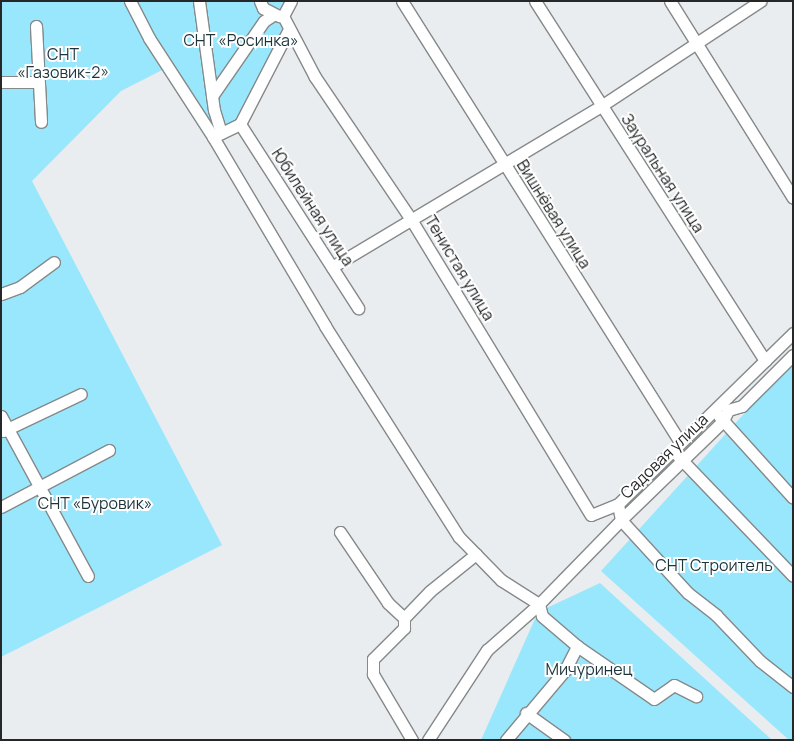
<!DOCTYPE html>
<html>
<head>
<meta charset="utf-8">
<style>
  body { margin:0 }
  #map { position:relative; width:794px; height:741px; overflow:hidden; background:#e9edef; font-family:Manrope,sans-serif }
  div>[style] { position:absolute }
  .green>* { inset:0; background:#99e7fc }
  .roads { filter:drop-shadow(1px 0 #85898a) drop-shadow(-1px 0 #85898a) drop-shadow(0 1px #85898a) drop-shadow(0 -1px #85898a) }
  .minor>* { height:11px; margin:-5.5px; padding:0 5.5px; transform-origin:5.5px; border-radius:5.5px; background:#fff }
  span { translate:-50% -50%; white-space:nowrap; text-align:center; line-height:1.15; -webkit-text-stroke:4px #fff; paint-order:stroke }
  .park-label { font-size:16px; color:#1c343a }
  .street-label { font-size:16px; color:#262728 }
  .frame { position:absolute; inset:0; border:2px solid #262728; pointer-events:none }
</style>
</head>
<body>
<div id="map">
  <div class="green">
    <i style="clip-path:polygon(1px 1px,289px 1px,286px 32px,240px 122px,209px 128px,172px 65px,121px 91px,32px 181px,222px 545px,1px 657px)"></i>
    <i style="clip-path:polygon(793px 360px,793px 740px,789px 740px,601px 571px)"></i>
    <i style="clip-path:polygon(600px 583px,772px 740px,481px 740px,538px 612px)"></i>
  </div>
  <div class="roads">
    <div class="minor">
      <i style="left:130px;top:1px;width:42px;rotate:62.8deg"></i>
      <i style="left:149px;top:38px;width:118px;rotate:57.1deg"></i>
      <i style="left:199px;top:1px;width:110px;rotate:82.2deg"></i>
      <i style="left:214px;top:110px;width:24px;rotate:73deg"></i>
      <i style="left:260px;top:1px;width:8px;rotate:67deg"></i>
      <i style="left:263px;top:8px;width:18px;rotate:27deg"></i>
      <i style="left:402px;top:1px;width:521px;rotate:57.77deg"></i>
      <i style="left:535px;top:1px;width:427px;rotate:57.4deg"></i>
      <i style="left:670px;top:1px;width:232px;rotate:58deg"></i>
      <i style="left:283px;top:16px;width:69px;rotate:62.3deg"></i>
      <i style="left:315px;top:77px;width:174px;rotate:56deg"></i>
      <i style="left:412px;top:221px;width:344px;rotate:58.7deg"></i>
      <i style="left:591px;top:515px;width:29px;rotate:-22deg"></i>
      <i style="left:283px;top:16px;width:17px;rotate:-62deg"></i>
      <i style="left:36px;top:26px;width:96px;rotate:87deg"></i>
      <i style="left:288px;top:31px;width:105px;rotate:117.3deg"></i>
      <i style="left:240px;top:124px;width:30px;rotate:154deg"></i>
      <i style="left:213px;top:137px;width:220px;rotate:59.3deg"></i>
      <i style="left:325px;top:326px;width:250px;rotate:57.6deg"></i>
      <i style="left:459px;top:537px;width:60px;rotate:45.7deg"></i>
      <i style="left:501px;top:580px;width:45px;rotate:32.3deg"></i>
      <i style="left:539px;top:604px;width:12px;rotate:76deg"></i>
      <i style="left:542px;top:616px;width:46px;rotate:40.6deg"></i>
      <i style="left:1px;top:82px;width:37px"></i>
      <i style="left:212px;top:96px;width:91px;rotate:-55.3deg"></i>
      <i style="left:264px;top:21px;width:11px;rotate:-34deg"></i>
      <i style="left:240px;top:124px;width:219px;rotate:57.3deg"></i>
      <i style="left:332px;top:267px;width:313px;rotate:-30.9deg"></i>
      <i style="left:601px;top:106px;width:191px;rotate:-33.4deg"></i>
      <i style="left:1px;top:294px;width:20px;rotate:-20deg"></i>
      <i style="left:20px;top:287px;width:42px;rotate:-36.3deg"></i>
      <i style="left:793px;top:355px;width:72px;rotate:135deg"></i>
      <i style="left:742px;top:406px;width:15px;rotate:164deg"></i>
      <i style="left:728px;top:410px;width:12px;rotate:114deg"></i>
      <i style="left:723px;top:421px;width:142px;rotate:135.9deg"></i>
      <i style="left:621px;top:520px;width:99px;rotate:47.5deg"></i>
      <i style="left:688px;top:593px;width:36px;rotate:38deg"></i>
      <i style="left:716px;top:615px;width:64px;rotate:46.3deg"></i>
      <i style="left:760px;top:661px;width:42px;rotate:38.2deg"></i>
      <i style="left:1px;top:416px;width:182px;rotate:61.5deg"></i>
      <i style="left:719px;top:416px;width:110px;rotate:47.9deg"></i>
      <i style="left:3px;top:431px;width:86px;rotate:-25.4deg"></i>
      <i style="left:678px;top:456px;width:166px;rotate:46.2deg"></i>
      <i style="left:1px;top:507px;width:122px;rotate:-27.8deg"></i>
      <i style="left:340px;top:532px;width:86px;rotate:55.9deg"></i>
      <i style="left:388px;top:603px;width:22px;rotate:43deg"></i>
      <i style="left:526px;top:713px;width:47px;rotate:35.4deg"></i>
      <i style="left:412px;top:740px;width:77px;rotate:-120.6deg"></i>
      <i style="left:373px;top:674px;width:15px;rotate:-90deg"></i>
      <i style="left:373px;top:659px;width:44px;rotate:-45deg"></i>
      <i style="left:404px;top:628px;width:10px;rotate:-90deg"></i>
      <i style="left:404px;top:618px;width:37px;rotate:-46deg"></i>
      <i style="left:430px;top:591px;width:59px;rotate:-38.8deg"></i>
      <i style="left:428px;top:740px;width:108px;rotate:-56.8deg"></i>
      <i style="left:487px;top:650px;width:69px;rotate:-41.5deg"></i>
      <i style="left:539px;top:604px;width:117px;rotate:-45.7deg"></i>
      <i style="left:621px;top:520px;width:16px;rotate:-101deg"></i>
      <i style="left:618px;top:504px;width:245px;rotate:-44.3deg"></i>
      <i style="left:506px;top:740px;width:92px;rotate:-49.9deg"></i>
      <i style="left:565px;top:670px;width:27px;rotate:-63deg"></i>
      <i style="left:577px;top:646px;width:93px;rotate:34.5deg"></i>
      <i style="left:654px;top:699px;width:24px;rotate:-35deg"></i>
      <i style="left:674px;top:685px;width:25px;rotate:27deg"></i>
    </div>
  </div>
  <div class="park-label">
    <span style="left:241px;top:40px">СНТ «Росинка»</span>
    <span style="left:63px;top:63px">СНТ<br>«Газовик-2»</span>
    <span style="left:95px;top:503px">СНТ «Буровик»</span>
    <span style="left:714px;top:565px">СНТ Строитель</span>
    <span style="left:589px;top:669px">Мичуринец</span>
  </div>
  <div class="street-label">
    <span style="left:663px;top:173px;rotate:57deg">Зауральная улица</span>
    <span style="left:313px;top:207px;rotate:57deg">Юбилейная улица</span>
    <span style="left:554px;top:214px;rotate:58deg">Вишнёвая улица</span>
    <span style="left:460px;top:268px;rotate:59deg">Тенистая улица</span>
    <span style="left:664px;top:456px;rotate:-44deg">Садовая улица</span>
  </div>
  <div class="frame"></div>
</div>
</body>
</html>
